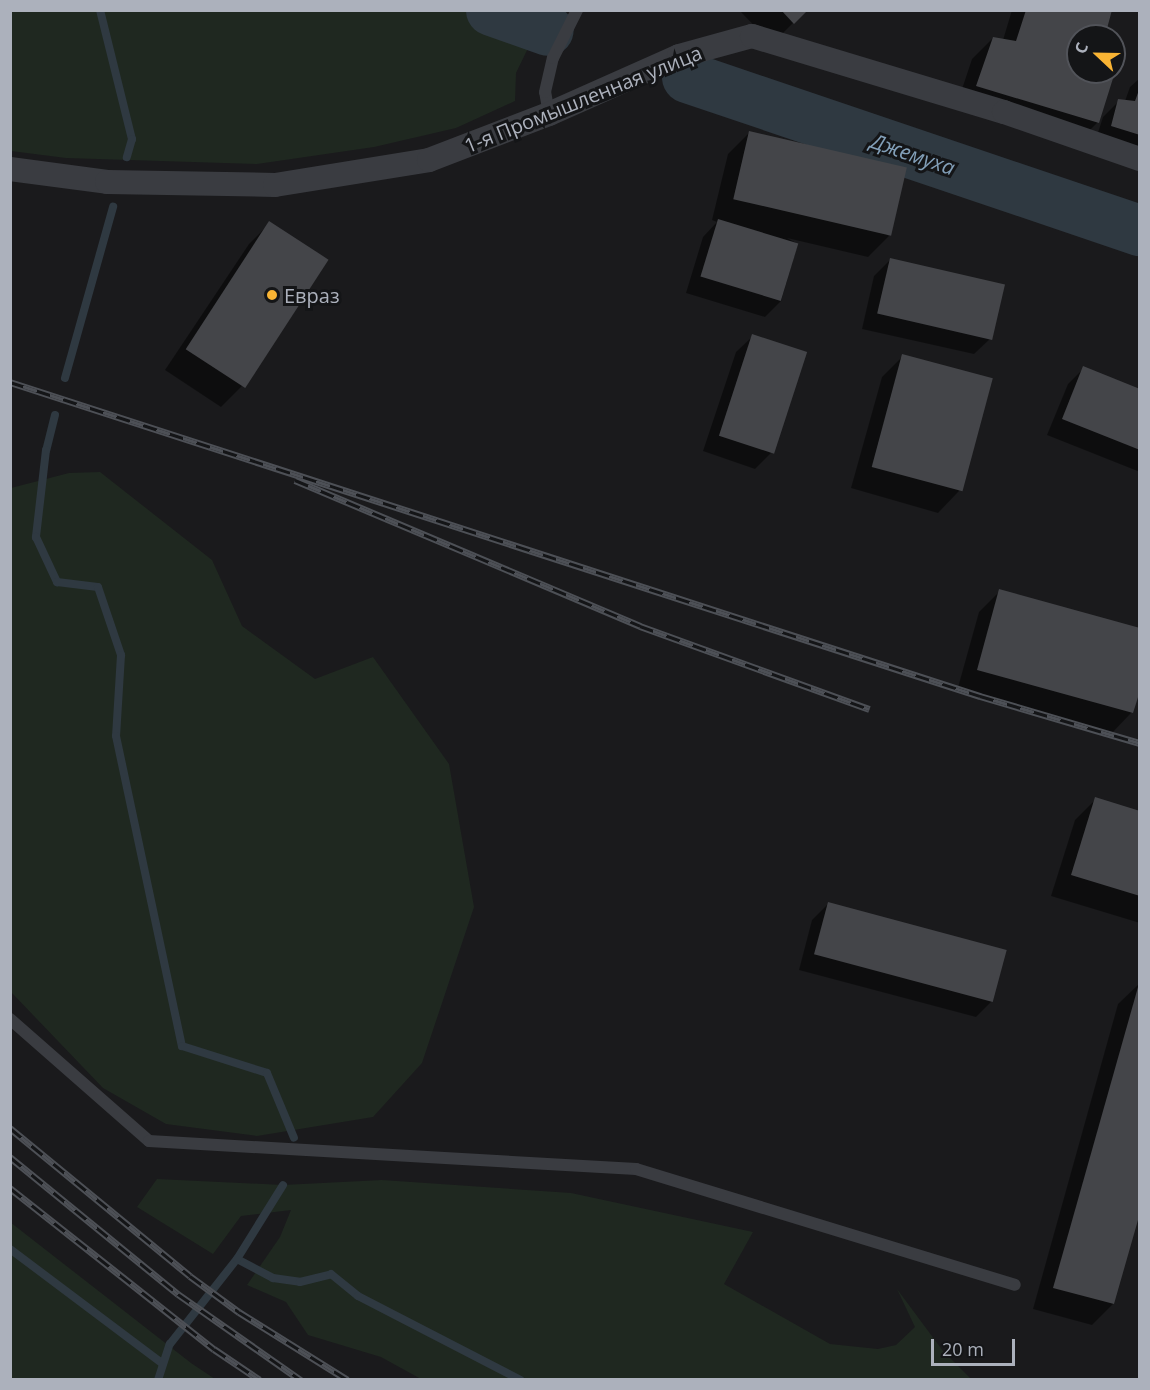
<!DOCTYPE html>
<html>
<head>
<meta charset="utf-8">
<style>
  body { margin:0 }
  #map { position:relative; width:1150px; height:1390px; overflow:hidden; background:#1a1a1c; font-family:"Open Sans",sans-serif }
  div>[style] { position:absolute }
  .green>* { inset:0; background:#1f2820 }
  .shadow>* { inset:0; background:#0007 }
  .stream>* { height:8px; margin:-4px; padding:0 4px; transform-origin:4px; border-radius:4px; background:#2f3941 }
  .river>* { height:51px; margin:-25.5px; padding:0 25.5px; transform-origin:25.5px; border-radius:25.5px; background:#2f3941 }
  .building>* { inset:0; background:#444549; transform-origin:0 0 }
  .lane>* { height:12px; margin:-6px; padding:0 6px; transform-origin:6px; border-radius:6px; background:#3a3c41 }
  .street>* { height:24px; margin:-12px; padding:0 12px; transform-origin:12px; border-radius:12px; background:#3a3c41 }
  .rail>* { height:7px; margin-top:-3.5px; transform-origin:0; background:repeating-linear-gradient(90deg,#141517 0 14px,#4d5056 0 28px); box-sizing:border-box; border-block:2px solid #4d5056 }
  .dots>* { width:16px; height:16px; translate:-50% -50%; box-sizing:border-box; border:3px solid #141517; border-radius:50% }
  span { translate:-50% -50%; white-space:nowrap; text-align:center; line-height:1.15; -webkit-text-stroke:6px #141517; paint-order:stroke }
  .street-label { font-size:20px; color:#acb1bc }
  .poi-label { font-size:20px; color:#acb1bc }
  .left { translate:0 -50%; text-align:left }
  .water-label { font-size:21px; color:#829fb8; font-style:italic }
  .frame { position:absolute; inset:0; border:12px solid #acb1bc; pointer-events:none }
  .north { position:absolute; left:1066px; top:24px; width:60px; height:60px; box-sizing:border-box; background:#141517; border:2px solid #515359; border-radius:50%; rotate:292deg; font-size:16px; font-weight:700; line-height:24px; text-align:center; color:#acb1bc }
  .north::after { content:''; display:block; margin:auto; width:21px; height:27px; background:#f9b434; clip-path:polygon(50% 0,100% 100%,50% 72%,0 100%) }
  .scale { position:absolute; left:931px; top:1339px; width:84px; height:27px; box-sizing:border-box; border:3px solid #acb1bc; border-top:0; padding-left:8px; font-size:18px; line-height:21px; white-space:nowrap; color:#acb1bc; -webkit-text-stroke:4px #141517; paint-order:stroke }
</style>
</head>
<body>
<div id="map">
  <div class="green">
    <i style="clip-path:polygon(11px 10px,546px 10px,546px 11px,516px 73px,515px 101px,456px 128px,374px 147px,257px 164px,66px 158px,11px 151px)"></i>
    <i style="clip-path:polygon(100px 472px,212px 560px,242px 626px,315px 679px,373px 657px,449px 764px,474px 907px,422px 1063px,373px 1117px,257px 1136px,166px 1124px,103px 1088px,11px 992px,11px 488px,69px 473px)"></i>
    <i style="clip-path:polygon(157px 1179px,283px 1185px,382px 1180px,571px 1193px,753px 1232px,724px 1284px,830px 1344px,878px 1349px,896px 1345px,915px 1327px,897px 1289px,943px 1351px,971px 1379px,421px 1379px,381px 1357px,308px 1335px,286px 1302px,247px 1285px,280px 1237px,291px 1210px,241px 1216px,213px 1254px,137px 1207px)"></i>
    <i style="clip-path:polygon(10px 1222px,191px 1363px,215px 1379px,11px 1379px)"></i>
  </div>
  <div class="shadow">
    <i style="clip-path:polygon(739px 10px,806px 10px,772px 44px)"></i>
    <i style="clip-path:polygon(1012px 10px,1111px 10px,1103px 36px,1078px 36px,1078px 72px,1113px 72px,1098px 122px,1077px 143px,956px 107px,972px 59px,993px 38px,1003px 40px)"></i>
    <i style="clip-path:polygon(1140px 78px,1140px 155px,1095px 142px,1103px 117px,1119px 101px,1125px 101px,1130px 87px)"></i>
    <i style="clip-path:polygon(749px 133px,889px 236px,868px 257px,787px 238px,798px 244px,781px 301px,765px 317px,686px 293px,703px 237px,717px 222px,712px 220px,728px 154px)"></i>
    <i style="clip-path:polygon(270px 223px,242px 386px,221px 407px,165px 370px,249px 244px)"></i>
    <i style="clip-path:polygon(890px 260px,991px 338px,974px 354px,862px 329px,874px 276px)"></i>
    <i style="clip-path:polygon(753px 336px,771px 453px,755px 469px,703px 451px,736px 352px)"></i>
    <i style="clip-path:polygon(903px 356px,959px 491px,938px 513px,851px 488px,882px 377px)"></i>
    <i style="clip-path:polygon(1084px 368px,1140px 391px,1140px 472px,1047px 435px,1068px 384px)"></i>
    <i style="clip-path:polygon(1000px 591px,1132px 712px,1111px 734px,957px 691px,979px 612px)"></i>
    <i style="clip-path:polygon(1096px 799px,1140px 812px,1140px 923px,1051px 896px,1075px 820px)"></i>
    <i style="clip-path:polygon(828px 904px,992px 1001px,976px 1017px,799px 970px,812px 920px)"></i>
    <i style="clip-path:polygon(1140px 983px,1113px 1304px,1092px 1325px,1033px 1309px,1118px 1004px)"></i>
  </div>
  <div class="stream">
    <i style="left:100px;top:10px;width:133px;rotate:76.1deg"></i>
    <i style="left:132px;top:139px;width:19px;rotate:106deg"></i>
    <i style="left:65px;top:378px;width:178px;rotate:-74.3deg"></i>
    <i style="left:55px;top:415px;width:36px;rotate:104deg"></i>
    <i style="left:46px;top:450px;width:88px;rotate:96.6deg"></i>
    <i style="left:36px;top:537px;width:50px;rotate:65deg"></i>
    <i style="left:57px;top:582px;width:41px;rotate:7deg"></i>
    <i style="left:98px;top:587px;width:72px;rotate:71.3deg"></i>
    <i style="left:121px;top:655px;width:81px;rotate:93.5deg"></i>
    <i style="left:116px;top:736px;width:317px;rotate:78deg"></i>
    <i style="left:182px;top:1046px;width:89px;rotate:17.6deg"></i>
    <i style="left:267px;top:1073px;width:70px;rotate:67.4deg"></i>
    <i style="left:10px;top:1249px;width:191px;rotate:36.9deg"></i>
    <i style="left:237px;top:1259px;width:41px;rotate:27.8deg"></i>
    <i style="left:273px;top:1278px;width:27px;rotate:8deg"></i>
    <i style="left:300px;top:1282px;width:32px;rotate:-14deg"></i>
    <i style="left:331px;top:1274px;width:35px;rotate:39deg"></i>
    <i style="left:358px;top:1296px;width:183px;rotate:27.3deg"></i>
    <i style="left:158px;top:1380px;width:38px;rotate:-72deg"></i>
    <i style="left:170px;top:1344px;width:108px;rotate:-51.8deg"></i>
    <i style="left:237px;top:1259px;width:87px;rotate:-58.1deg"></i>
  </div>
  <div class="river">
    <i style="left:491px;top:10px;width:60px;rotate:19.3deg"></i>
    <i style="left:687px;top:77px;width:478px;rotate:18.7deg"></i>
  </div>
  <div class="building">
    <i style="clip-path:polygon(781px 10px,808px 10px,794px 24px)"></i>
    <i style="clip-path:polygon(1026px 10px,1112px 10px,1105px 36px,1078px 36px,1078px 72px,1115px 72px,1099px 123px,976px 86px,993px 37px,1016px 41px)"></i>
    <i style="clip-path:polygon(1139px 90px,1140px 135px,1111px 126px,1118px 99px,1135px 101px)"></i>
    <i style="left:749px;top:131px;width:162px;height:70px;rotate:13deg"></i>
    <i style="left:718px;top:219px;width:84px;height:60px;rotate:17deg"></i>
    <i style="left:269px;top:221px;width:71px;height:153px;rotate:33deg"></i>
    <i style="left:890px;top:258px;width:118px;height:57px;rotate:13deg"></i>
    <i style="left:752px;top:334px;width:58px;height:107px;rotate:18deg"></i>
    <i style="left:902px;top:354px;width:94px;height:117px;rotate:15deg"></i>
    <i style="clip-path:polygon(1083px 366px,1140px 389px,1140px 450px,1062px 419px)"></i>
    <i style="clip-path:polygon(999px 589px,1140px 628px,1140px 691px,1133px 713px,977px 670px)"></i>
    <i style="clip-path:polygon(1095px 797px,1140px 811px,1140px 896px,1071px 875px)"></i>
    <i style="left:828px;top:902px;width:185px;height:54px;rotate:15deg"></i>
    <i style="clip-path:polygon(1140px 980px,1140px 1213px,1114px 1304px,1053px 1288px)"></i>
  </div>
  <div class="lane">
    <i style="left:549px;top:114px;width:22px;rotate:-100deg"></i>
    <i style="left:545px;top:92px;width:35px;rotate:-77deg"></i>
    <i style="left:553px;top:58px;width:54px;rotate:-63.4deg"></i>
    <i style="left:10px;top:1019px;width:185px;rotate:41.3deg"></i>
    <i style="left:149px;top:1141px;width:488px;rotate:3.3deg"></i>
    <i style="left:636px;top:1169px;width:396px;rotate:17deg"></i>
  </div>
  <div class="street">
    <i style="left:10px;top:169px;width:98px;rotate:7.6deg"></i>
    <i style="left:107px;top:182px;width:168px;rotate:1deg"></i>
    <i style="left:275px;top:185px;width:156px;rotate:-9.2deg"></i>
    <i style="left:429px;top:160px;width:129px;rotate:-21deg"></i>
    <i style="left:549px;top:114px;width:142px;rotate:-24deg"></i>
    <i style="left:679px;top:56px;width:76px;rotate:-15.3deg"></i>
    <i style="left:752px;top:36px;width:263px;rotate:16.8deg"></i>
    <i style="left:1004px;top:112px;width:144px;rotate:19.1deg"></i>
  </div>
  <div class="rail">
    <i style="left:10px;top:382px;width:1020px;rotate:17.94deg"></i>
    <i style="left:980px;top:696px;width:167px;rotate:16.4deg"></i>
    <i style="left:295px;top:480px;width:375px;rotate:22.9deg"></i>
    <i style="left:640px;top:626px;width:244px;rotate:19.9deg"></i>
    <i style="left:10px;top:1128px;width:233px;rotate:39.4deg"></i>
    <i style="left:190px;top:1276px;width:61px;rotate:36.3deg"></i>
    <i style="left:239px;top:1312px;width:128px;rotate:32deg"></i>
    <i style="left:10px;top:1157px;width:217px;rotate:39.2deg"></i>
    <i style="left:178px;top:1294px;width:150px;rotate:35deg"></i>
    <i style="left:10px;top:1188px;width:260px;rotate:38.3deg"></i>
    <i style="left:214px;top:1349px;width:55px;rotate:34deg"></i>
  </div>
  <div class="dots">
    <i style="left:272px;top:295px;background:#f9b434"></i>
  </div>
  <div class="street-label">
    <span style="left:583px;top:99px;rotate:-22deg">1-я Промышленная улица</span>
  </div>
  <div class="poi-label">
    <span class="left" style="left:284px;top:295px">Евраз</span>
  </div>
  <div class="water-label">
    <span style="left:913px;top:154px;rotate:19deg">Джемуха</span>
  </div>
  <div class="frame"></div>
  <div class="north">С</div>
  <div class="scale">20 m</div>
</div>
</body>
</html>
